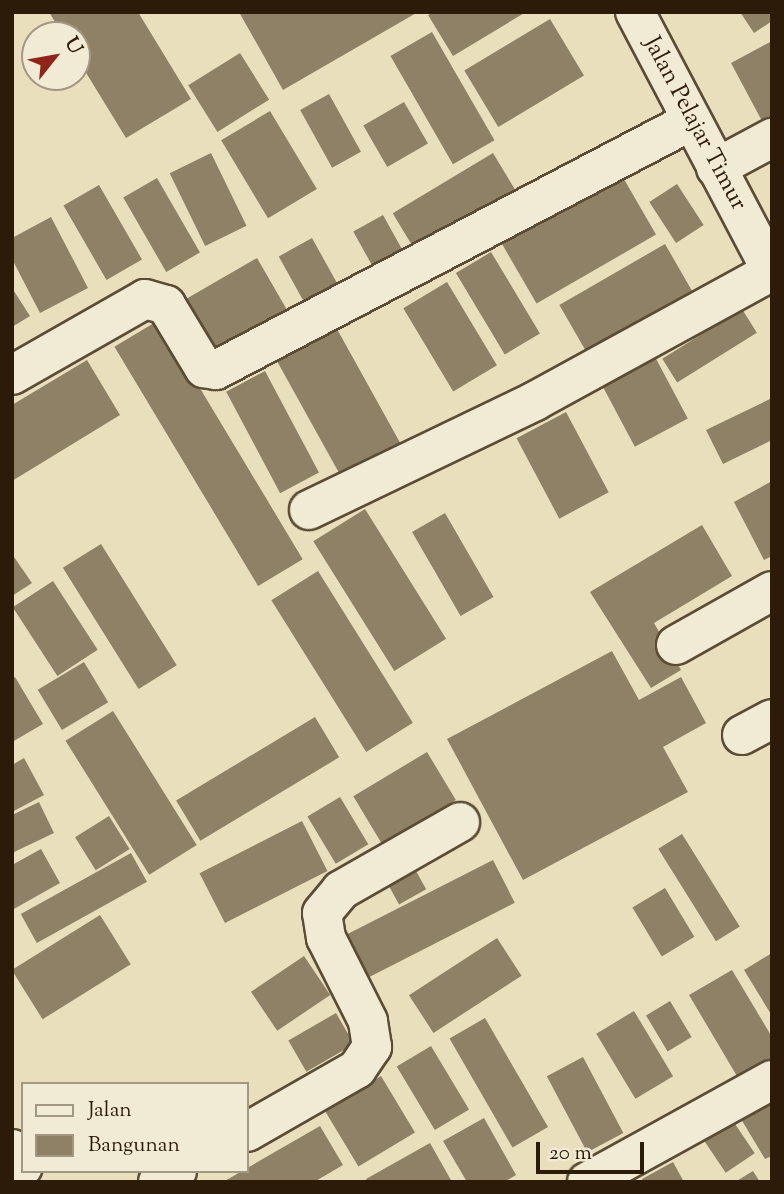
<!DOCTYPE html>
<html>
<head>
<meta charset="utf-8">
<style>
  body { margin:0 }
  #map { position:relative; width:784px; height:1194px; overflow:hidden; background:#e9dfbd; font-family:"Sorts Mill Goudy",serif }
  div>[style] { position:absolute }
  .building>* { inset:0; background:#8e8166; transform-origin:0 0 }
  .roads { filter:drop-shadow(2px 0 #5a4c35) drop-shadow(-2px 0 #5a4c35) drop-shadow(0 2px #5a4c35) drop-shadow(0 -2px #5a4c35) }
  .minor>* { height:38px; margin:-19px; padding:0 19px; transform-origin:19px; border-radius:19px; background:#f1ead4 }
  span { translate:-50% -50%; white-space:nowrap; text-align:center; line-height:1.15; -webkit-text-stroke:5px #f1ead4; paint-order:stroke }
  .street-label { font-size:24px; color:#2b1b08 }
  .frame { position:absolute; inset:0; border:14px solid #2b1b08; pointer-events:none }
  .legend { position:absolute; left:21px; top:1082px; width:228px; height:91px; box-sizing:border-box; background:#f1ead4; border:2px solid #a29782; margin:0; padding:9px 12px; list-style:none; font-size:21px; color:#2b1b08 }
  .legend li { display:flex; align-items:center; gap:14px; height:35px }
  .legend b { width:35px; border:2px solid #a29782 }
  .north { position:absolute; left:21px; top:21px; width:70px; height:70px; box-sizing:border-box; background:#f1ead4; border:2px solid #a29782; border-radius:50%; rotate:59deg; font-size:19px; font-weight:700; line-height:28px; text-align:center; color:#2b1b08 }
  .north::after { content:''; display:block; margin:auto; width:24px; height:32px; background:#8f2418; clip-path:polygon(50% 0,100% 100%,50% 72%,0 100%) }
  .scale { position:absolute; left:536px; top:1142px; width:108px; height:32px; box-sizing:border-box; border:4px solid #2b1b08; border-top:0; padding-left:9px; font-size:21px; line-height:24px; white-space:nowrap; color:#2b1b08; -webkit-text-stroke:5px #f1ead4; paint-order:stroke }
</style>
</head>
<body>
<div id="map">
  <div class="building">
    <i style="clip-path:polygon(49px 12px,138px 12px,191px 99px,126px 138px,77px 58px,77px 35px,63px 35px)"></i>
    <i style="clip-path:polygon(239px 12px,418px 12px,283px 90px)"></i>
    <i style="clip-path:polygon(434px 12px,526px 12px,453px 56px,428px 15px)"></i>
    <i style="clip-path:polygon(740px 12px,772px 12px,772px 21px,754px 33px)"></i>
    <i style="left:550px;top:19px;width:66px;height:100px;rotate:59deg"></i>
    <i style="left:432px;top:32px;width:125px;height:48px;rotate:60deg"></i>
    <i style="clip-path:polygon(772px 41px,772px 116px,762px 121px,731px 63px)"></i>
    <i style="left:240px;top:53px;width:55px;height:61px;rotate:58deg"></i>
    <i style="left:329px;top:94px;width:66px;height:33px;rotate:61deg"></i>
    <i style="left:404px;top:102px;width:48px;height:47px;rotate:60deg"></i>
    <i style="left:270px;top:111px;width:91px;height:57px;rotate:59deg"></i>
    <i style="left:211px;top:153px;width:81px;height:46px;rotate:64deg"></i>
    <i style="left:493px;top:153px;width:45px;height:117px;rotate:59deg"></i>
    <i style="left:621px;top:174px;width:70px;height:138px;rotate:60deg"></i>
    <i style="left:157px;top:178px;width:86px;height:39px;rotate:60deg"></i>
    <i style="left:677px;top:184px;width:49px;height:33px;rotate:57deg"></i>
    <i style="left:99px;top:185px;width:86px;height:41px;rotate:60deg"></i>
    <i style="left:383px;top:215px;width:41px;height:34px;rotate:61deg"></i>
    <i style="clip-path:polygon(51px 217px,88px 288px,40px 313px,12px 259px,12px 238px)"></i>
    <i style="left:312px;top:238px;width:65px;height:38px;rotate:61deg"></i>
    <i style="left:665px;top:244px;width:64px;height:122px;rotate:60deg"></i>
    <i style="left:491px;top:252px;width:95px;height:41px;rotate:59deg"></i>
    <i style="left:257px;top:258px;width:74px;height:85px;rotate:60deg"></i>
    <i style="left:447px;top:282px;width:97px;height:51px;rotate:59deg"></i>
    <i style="clip-path:polygon(12px 288px,30px 316px,12px 327px)"></i>
    <i style="left:742px;top:309px;width:28px;height:94px;rotate:58deg"></i>
    <i style="left:159px;top:320px;width:279px;height:52px;rotate:59deg"></i>
    <i style="left:332px;top:320px;width:145px;height:68px;rotate:61deg"></i>
    <i style="left:654px;top:355px;width:72px;height:60px;rotate:62deg"></i>
    <i style="clip-path:polygon(87px 360px,120px 415px,12px 481px,12px 405px)"></i>
    <i style="left:265px;top:371px;width:115px;height:44px;rotate:62deg"></i>
    <i style="clip-path:polygon(772px 398px,772px 440px,723px 464px,706px 430px)"></i>
    <i style="left:566px;top:412px;width:91px;height:56px;rotate:62deg"></i>
    <i style="clip-path:polygon(772px 481px,772px 556px,764px 560px,734px 502px)"></i>
    <i style="left:365px;top:509px;width:153px;height:61px;rotate:58deg"></i>
    <i style="left:445px;top:513px;width:97px;height:38px;rotate:60deg"></i>
    <i style="clip-path:polygon(702px 525px,732px 576px,654px 623px,681px 670px,651px 688px,590px 592px)"></i>
    <i style="left:101px;top:544px;width:143px;height:45px;rotate:58deg"></i>
    <i style="clip-path:polygon(12px 554px,32px 583px,12px 596px)"></i>
    <i style="left:318px;top:571px;width:179px;height:55px;rotate:58deg"></i>
    <i style="left:53px;top:581px;width:82px;height:48px;rotate:57deg"></i>
    <i style="clip-path:polygon(612px 651px,639px 700px,681px 677px,706px 723px,663px 747px,688px 792px,523px 880px,447px 739px)"></i>
    <i style="left:84px;top:662px;width:47px;height:54px;rotate:59deg"></i>
    <i style="clip-path:polygon(15px 677px,43px 724px,12px 742px,12px 679px)"></i>
    <i style="left:113px;top:711px;width:158px;height:56px;rotate:58deg"></i>
    <i style="left:315px;top:717px;width:47px;height:162px;rotate:59deg"></i>
    <i style="left:427px;top:752px;width:56px;height:86px;rotate:59deg"></i>
    <i style="clip-path:polygon(24px 758px,44px 795px,12px 812px,12px 765px)"></i>
    <i style="left:340px;top:797px;width:55px;height:38px;rotate:59deg"></i>
    <i style="clip-path:polygon(39px 802px,54px 833px,12px 853px,12px 815px)"></i>
    <i style="left:109px;top:816px;width:39px;height:40px;rotate:58deg"></i>
    <i style="left:302px;top:821px;width:56px;height:115px;rotate:63deg"></i>
    <i style="left:682px;top:834px;width:109px;height:28px;rotate:58deg"></i>
    <i style="clip-path:polygon(41px 849px,60px 883px,12px 910px,12px 865px)"></i>
    <i style="left:131px;top:853px;width:33px;height:126px;rotate:61deg"></i>
    <i style="left:493px;top:860px;width:48px;height:166px;rotate:63deg"></i>
    <i style="left:416px;top:871px;width:21px;height:31px;rotate:61deg"></i>
    <i style="left:665px;top:888px;width:57px;height:38px;rotate:59deg"></i>
    <i style="left:100px;top:915px;width:58px;height:104px;rotate:58deg"></i>
    <i style="left:497px;top:938px;width:45px;height:105px;rotate:57deg"></i>
    <i style="clip-path:polygon(772px 953px,772px 1016px,744px 970px)"></i>
    <i style="left:304px;top:956px;width:47px;height:64px;rotate:56deg"></i>
    <i style="clip-path:polygon(732px 970px,772px 1037px,772px 1071px,744px 1088px,689px 995px)"></i>
    <i style="left:670px;top:1001px;width:42px;height:28px;rotate:59deg"></i>
    <i style="left:634px;top:1011px;width:76px;height:44px;rotate:59deg"></i>
    <i style="left:336px;top:1013px;width:36px;height:55px;rotate:60deg"></i>
    <i style="left:485px;top:1018px;width:126px;height:41px;rotate:60deg"></i>
    <i style="left:431px;top:1046px;width:74px;height:40px;rotate:59deg"></i>
    <i style="left:583px;top:1057px;width:86px;height:41px;rotate:62deg"></i>
    <i style="left:381px;top:1076px;width:66px;height:66px;rotate:59deg"></i>
    <i style="clip-path:polygon(772px 1101px,772px 1156px,765px 1159px,741px 1119px)"></i>
    <i style="left:729px;top:1115px;width:46px;height:35px;rotate:56deg"></i>
    <i style="clip-path:polygon(484px 1118px,516px 1175px,504px 1182px,467px 1182px,443px 1141px)"></i>
    <i style="clip-path:polygon(320px 1126px,343px 1165px,314px 1182px,223px 1182px)"></i>
    <i style="clip-path:polygon(430px 1143px,452px 1182px,368px 1182px,366px 1179px)"></i>
    <i style="clip-path:polygon(673px 1162px,684px 1182px,643px 1182px,642px 1179px)"></i>
    <i style="clip-path:polygon(753px 1171px,760px 1182px,735px 1182px)"></i>
  </div>
  <div class="roads">
    <div class="minor">
      <i style="left:635px;top:12px;width:294px;rotate:62.2deg"></i>
      <i style="left:716px;top:168px;width:64px;rotate:-28.2deg"></i>
      <i style="left:12px;top:375px;width:153px;rotate:-29.7deg"></i>
      <i style="left:145px;top:299px;width:22px;rotate:16deg"></i>
      <i style="left:166px;top:305px;width:74px;rotate:58.9deg"></i>
      <i style="left:204px;top:368px;width:12px;rotate:9deg"></i>
      <i style="left:216px;top:370px;width:536px;rotate:-27.66deg"></i>
      <i style="left:309px;top:510px;width:251px;rotate:-25.7deg"></i>
      <i style="left:535px;top:401px;width:269px;rotate:-28.7deg"></i>
      <i style="left:676px;top:645px;width:110px;rotate:-29.4deg"></i>
      <i style="left:742px;top:735px;width:34px;rotate:-28deg"></i>
      <i style="left:247px;top:1132px;width:127px;rotate:-29.8deg"></i>
      <i style="left:357px;top:1069px;width:27px;rotate:-56deg"></i>
      <i style="left:372px;top:1047px;width:26px;rotate:-99deg"></i>
      <i style="left:368px;top:1021px;width:93px;rotate:-116.8deg"></i>
      <i style="left:326px;top:938px;width:25px;rotate:-99deg"></i>
      <i style="left:322px;top:913px;width:30px;rotate:-50deg"></i>
      <i style="left:341px;top:890px;width:137px;rotate:-29.7deg"></i>
      <i style="left:12px;top:1149px;width:21px;rotate:59deg"></i>
      <i style="left:158px;top:1182px;width:22px;rotate:-30deg"></i>
      <i style="left:587px;top:1182px;width:211px;rotate:-28.9deg"></i>
    </div>
  </div>
  <div class="street-label">
    <span style="left:694px;top:124px;rotate:62deg">Jalan Pelajar Timur</span>
  </div>
  <div class="frame"></div>
  <ul class="legend">
  <li><b style="height:9px;background:#f1ead4"></b>Jalan</li>
  <li><b style="height:19px;background:#8e8166"></b>Bangunan</li>
  </ul>
  <div class="north">U</div>
  <div class="scale">20 m</div>
</div>
</body>
</html>
